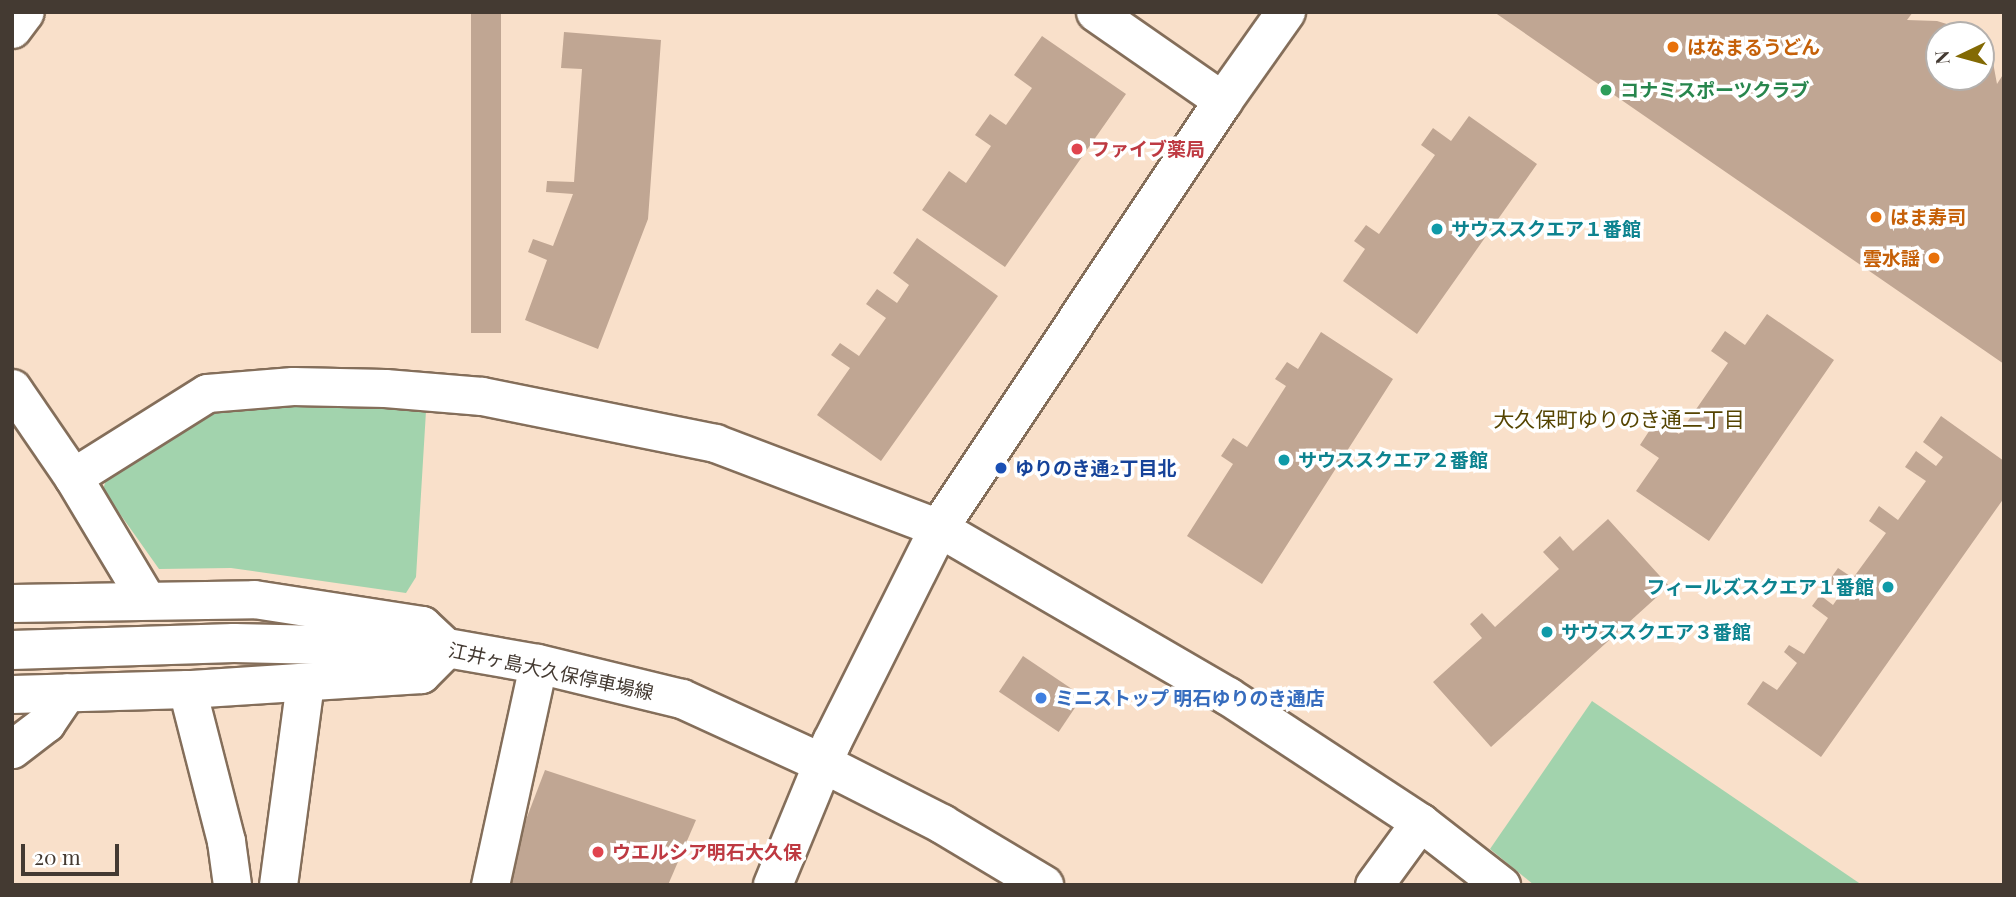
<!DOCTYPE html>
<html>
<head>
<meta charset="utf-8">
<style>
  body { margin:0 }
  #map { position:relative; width:2016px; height:897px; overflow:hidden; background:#f9e0ca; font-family:"Playfair Display","Noto Sans JP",serif }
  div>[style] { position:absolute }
  .green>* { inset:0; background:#a2d3ad }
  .building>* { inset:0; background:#c0a693; transform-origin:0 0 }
  .roads { filter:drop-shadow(2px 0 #846e5a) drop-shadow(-2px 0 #846e5a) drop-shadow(0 2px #846e5a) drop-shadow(0 -2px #846e5a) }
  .minor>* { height:37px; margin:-18.5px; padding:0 18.5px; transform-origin:18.5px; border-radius:18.5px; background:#fff }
  .tertiary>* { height:38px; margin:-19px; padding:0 19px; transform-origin:19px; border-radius:19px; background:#fff }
  .secondary>* { height:38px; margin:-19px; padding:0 19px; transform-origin:19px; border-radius:19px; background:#fff }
  .dots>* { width:19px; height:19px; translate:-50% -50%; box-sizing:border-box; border:4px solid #fff; border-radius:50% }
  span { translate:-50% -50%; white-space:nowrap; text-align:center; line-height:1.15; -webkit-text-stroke:7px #fff; paint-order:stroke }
  .food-label { font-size:19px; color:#c56008; font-weight:700 }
  .left { translate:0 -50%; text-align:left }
  .right { translate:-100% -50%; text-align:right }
  .leisure-label { font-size:19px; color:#27864d; font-weight:700 }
  .health-label { font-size:19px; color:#be3a42; font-weight:700 }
  .culture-label { font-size:19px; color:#0d838f; font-weight:700 }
  .transit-label { font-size:19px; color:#164399; font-weight:700 }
  .street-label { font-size:19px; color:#443a32 }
  .shop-label { font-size:19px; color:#366cbe; font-weight:700 }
  .neighbourhood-label { font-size:21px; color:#554401 }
  .frame { position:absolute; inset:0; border:14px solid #443a32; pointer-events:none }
  .north { position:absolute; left:1925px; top:21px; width:70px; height:70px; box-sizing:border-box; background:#fff; border:2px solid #b4b0ad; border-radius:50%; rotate:265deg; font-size:19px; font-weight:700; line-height:28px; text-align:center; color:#443a32 }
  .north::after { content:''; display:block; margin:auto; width:24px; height:32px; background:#836a04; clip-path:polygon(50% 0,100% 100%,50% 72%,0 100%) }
  .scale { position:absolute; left:21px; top:844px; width:98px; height:32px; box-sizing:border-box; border:4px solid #443a32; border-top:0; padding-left:9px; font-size:21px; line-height:24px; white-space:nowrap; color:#443a32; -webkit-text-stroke:5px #fff; paint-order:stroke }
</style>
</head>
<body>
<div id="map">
  <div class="green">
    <i style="clip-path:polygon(325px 403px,417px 404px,426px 411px,416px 577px,406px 593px,231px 568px,159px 569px,103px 490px,108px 472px,204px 406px)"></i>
    <i style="clip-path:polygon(1592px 701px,1862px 885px,1534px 885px,1490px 849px)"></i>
  </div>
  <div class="building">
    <i style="left:471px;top:12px;width:30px;height:321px"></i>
    <i style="clip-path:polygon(1494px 12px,1913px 12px,1907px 20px,1937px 21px,1973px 32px,1975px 35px,1939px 35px,1939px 77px,1981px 77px,1981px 43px,1992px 57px,1997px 84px,2004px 73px,2004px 364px)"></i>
    <i style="clip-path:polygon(564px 32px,661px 40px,648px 219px,598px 349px,525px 320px,547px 260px,528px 252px,533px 239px,553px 246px,573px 194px,546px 192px,547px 181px,574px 182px,582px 69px,561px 68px)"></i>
    <i style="clip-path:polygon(1042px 36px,1126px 94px,1005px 267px,922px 210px,949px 171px,966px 183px,991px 146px,975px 135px,990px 114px,1006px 125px,1032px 88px,1014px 75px)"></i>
    <i style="clip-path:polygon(1469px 116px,1537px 164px,1417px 334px,1343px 281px,1365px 249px,1354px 241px,1366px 225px,1379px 234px,1435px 155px,1421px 145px,1433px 128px,1451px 141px)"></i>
    <i style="clip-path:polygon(917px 238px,998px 296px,881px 461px,817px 415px,850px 368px,831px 355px,840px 343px,859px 356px,886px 318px,866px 304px,877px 289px,897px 303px,909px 285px,893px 273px)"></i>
    <i style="clip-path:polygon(1767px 314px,1834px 360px,1709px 541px,1636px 491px,1659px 458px,1640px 445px,1657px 419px,1679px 434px,1728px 363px,1711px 351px,1725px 331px,1745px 345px)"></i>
    <i style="clip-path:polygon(1321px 332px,1393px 379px,1262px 584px,1187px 536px,1233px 464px,1221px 456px,1233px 438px,1247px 447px,1286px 386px,1275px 379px,1287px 362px,1298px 369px)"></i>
    <i style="clip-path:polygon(1941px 416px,2004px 461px,2004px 498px,1821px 757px,1747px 704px,1763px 681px,1777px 690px,1797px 663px,1784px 652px,1789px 645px,1804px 654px,1828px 618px,1812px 606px,1820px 595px,1833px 605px,1842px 592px,1828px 582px,1838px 568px,1853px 578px,1886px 533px,1869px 521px,1879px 506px,1898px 520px,1926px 481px,1905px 467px,1916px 451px,1936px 466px,1943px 457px,1923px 442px)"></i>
    <i style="clip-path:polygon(1608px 519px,1669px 586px,1491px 747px,1433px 682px,1482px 638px,1470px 624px,1482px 613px,1495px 627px,1559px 569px,1543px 552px,1560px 536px,1573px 551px)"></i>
    <i style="left:1023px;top:656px;width:72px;height:43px;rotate:34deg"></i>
    <i style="clip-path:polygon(545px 770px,696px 820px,668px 885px,501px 885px)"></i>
  </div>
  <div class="roads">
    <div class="minor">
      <i style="left:1095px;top:12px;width:156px;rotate:34.8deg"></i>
      <i style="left:12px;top:29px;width:21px;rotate:-53deg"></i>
      <i style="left:12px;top:388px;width:108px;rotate:55.6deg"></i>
      <i style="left:73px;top:477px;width:142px;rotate:59.1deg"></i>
      <i style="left:73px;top:477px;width:158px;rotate:-32.1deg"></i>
      <i style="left:207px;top:393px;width:86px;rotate:-4.7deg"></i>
      <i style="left:293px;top:386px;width:92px;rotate:1.2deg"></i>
      <i style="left:385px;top:388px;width:97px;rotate:4.7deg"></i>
      <i style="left:482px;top:396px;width:238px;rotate:11.4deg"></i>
      <i style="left:715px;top:443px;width:240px;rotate:20.8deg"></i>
      <i style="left:939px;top:528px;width:334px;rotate:30.2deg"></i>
      <i style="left:1228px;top:696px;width:230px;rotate:33.3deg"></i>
      <i style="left:1420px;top:822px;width:103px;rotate:37.9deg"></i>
      <i style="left:12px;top:603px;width:242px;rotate:-0.9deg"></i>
      <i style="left:254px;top:599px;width:170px;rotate:8.8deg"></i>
      <i style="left:422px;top:625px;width:34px;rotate:43deg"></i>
      <i style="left:447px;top:648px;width:37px;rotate:135deg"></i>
      <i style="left:421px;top:674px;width:234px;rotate:176.3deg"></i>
      <i style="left:187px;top:689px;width:175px;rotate:178.4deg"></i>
      <i style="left:187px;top:689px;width:157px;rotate:75.6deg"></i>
      <i style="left:226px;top:841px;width:44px;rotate:82.2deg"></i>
      <i style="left:12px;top:749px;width:43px;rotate:-37.4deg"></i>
      <i style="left:46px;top:723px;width:37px;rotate:-56deg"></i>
      <i style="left:278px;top:885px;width:204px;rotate:-82.4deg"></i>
      <i style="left:490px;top:885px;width:226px;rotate:-77.7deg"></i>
      <i style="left:1374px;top:885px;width:78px;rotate:-53.9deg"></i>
    </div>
    <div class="tertiary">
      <i style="left:773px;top:885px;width:155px;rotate:-67.6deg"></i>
      <i style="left:832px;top:742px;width:239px;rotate:-63.4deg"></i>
      <i style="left:939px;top:528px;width:513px;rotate:-56.37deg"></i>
      <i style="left:1223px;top:101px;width:109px;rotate:-54.7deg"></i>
    </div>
    <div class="secondary">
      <i style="left:12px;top:650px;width:222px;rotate:-1.8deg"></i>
      <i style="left:234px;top:643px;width:213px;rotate:1.3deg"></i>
      <i style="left:447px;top:648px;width:92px;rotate:10deg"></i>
      <i style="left:538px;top:664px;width:148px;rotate:13.7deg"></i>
      <i style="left:682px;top:699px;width:154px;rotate:24.6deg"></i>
      <i style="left:822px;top:763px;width:135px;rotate:26.9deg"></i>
      <i style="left:942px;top:824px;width:119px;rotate:30.9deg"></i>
    </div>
  </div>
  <div class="dots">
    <i style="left:1673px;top:47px;background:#e8710a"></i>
    <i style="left:1606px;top:90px;background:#2e9e5b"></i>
    <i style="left:1077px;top:149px;background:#e0444e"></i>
    <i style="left:1876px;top:217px;background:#e8710a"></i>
    <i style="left:1437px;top:229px;background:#0f9aa8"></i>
    <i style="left:1934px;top:258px;background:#e8710a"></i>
    <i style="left:1284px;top:460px;background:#0f9aa8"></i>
    <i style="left:1001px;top:468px;background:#1a4fb4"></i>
    <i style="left:1888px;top:587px;background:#0f9aa8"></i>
    <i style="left:1547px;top:632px;background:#0f9aa8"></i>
    <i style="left:1041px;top:698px;background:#3f7fe0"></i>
    <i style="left:598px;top:852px;background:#e0444e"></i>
  </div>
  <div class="food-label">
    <span class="left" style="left:1687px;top:47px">はなまるうどん</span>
    <span class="left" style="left:1890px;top:217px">はま寿司</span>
    <span class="right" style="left:1920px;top:258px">雲水謡</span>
  </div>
  <div class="leisure-label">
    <span class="left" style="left:1620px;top:90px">コナミスポーツクラブ</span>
  </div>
  <div class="health-label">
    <span class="left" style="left:1091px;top:149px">ファイブ薬局</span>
    <span class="left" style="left:612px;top:852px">ウエルシア明石大久保</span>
  </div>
  <div class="culture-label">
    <span class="left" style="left:1451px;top:229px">サウススクエア１番館</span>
    <span class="left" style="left:1298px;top:460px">サウススクエア２番館</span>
    <span class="right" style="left:1874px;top:587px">フィールズスクエア１番館</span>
    <span class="left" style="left:1561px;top:632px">サウススクエア３番館</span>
  </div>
  <div class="transit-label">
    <span class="left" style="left:1015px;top:468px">ゆりのき通2丁目北</span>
  </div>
  <div class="street-label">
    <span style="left:551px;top:671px;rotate:12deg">江井ヶ島大久保停車場線</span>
  </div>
  <div class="shop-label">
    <span class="left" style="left:1055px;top:698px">ミニストップ 明石ゆりのき通店</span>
  </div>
  <div class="neighbourhood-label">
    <span style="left:1619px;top:418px">大久保町ゆりのき通二丁目</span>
  </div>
  <div class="frame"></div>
  <div class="north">N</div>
  <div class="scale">20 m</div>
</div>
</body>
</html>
